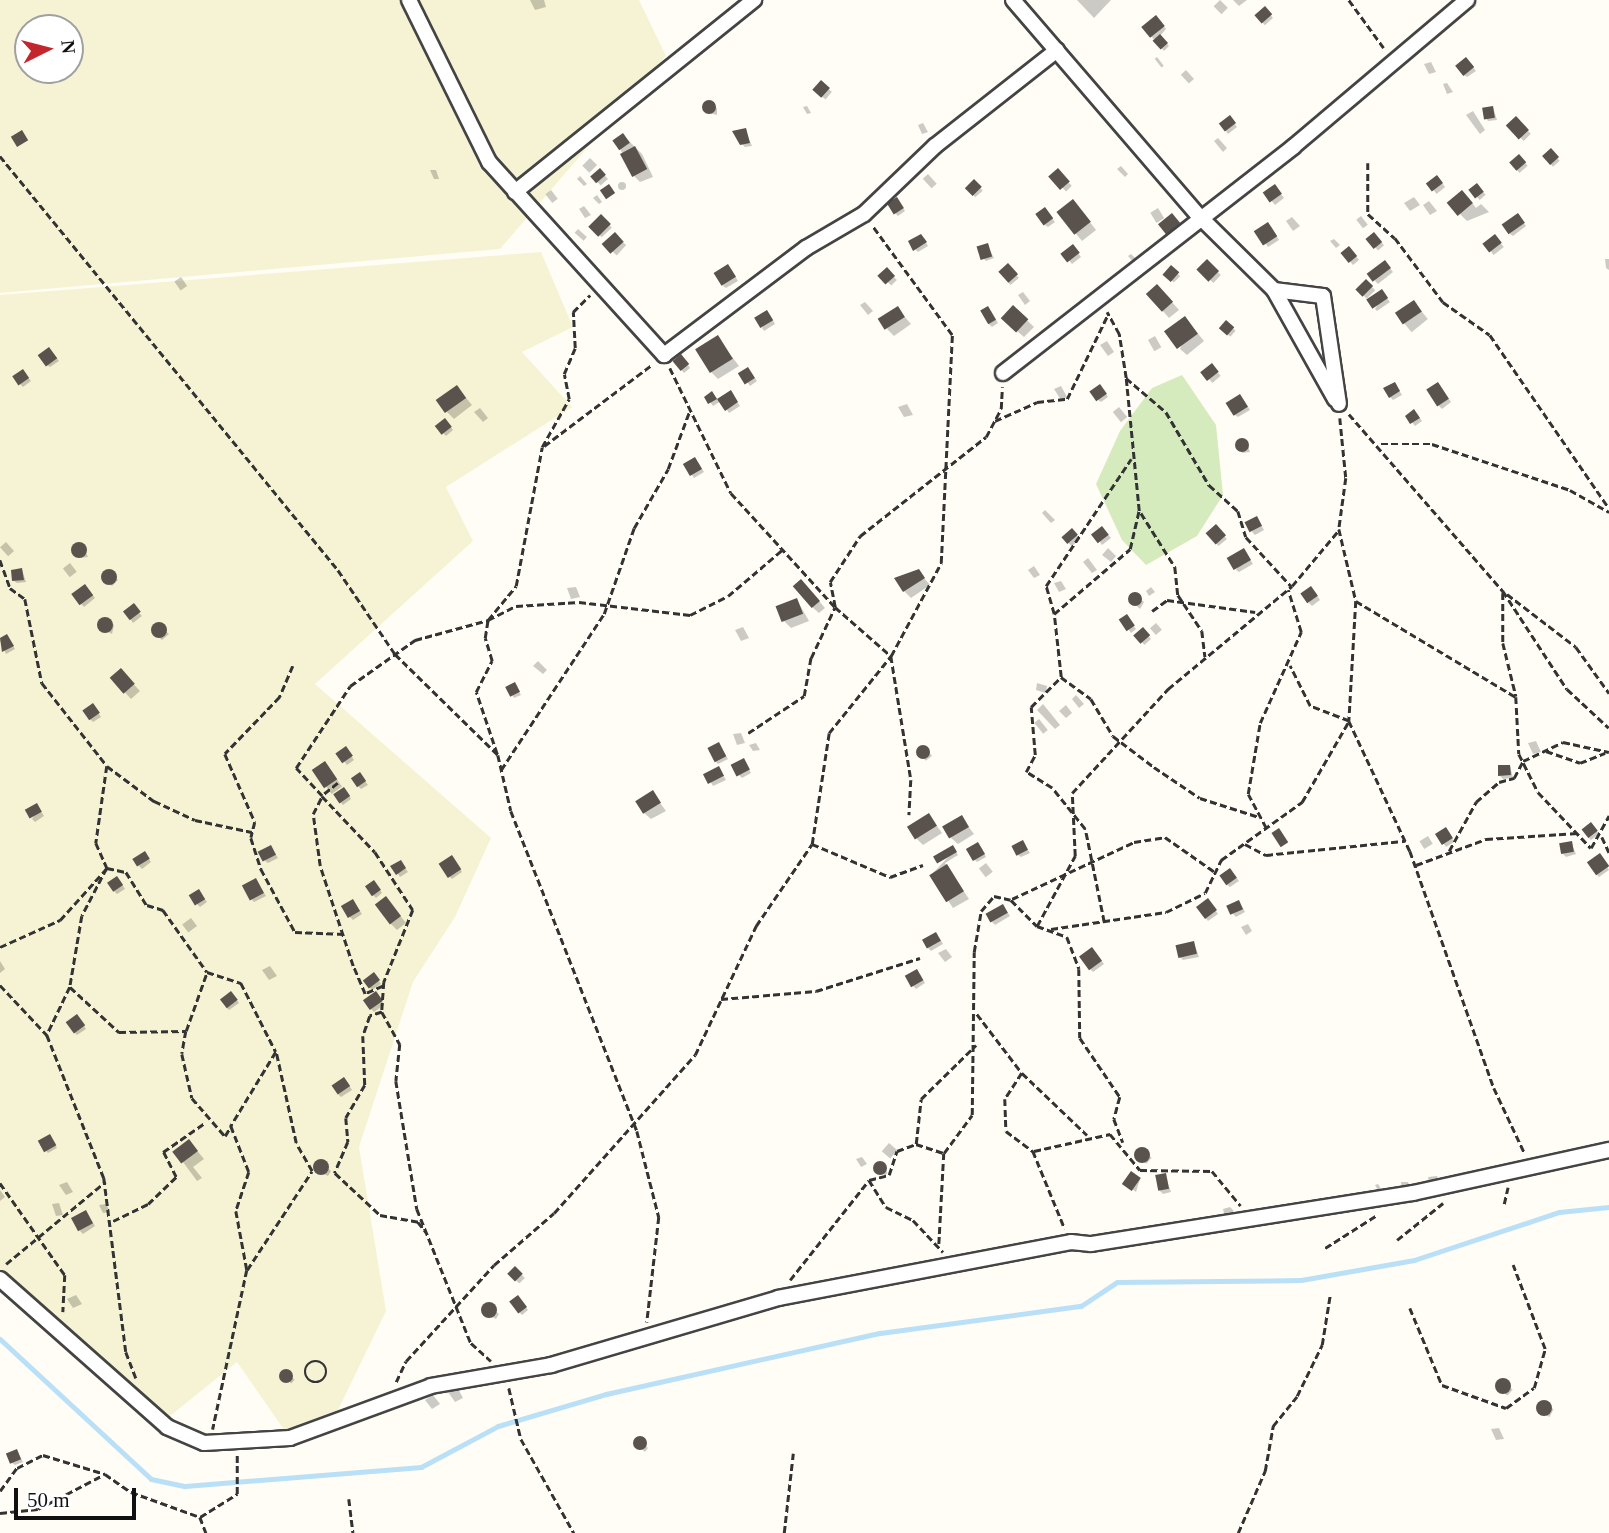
<!DOCTYPE html>
<html>
<head>
<meta charset="utf-8">
<style>
  body { margin:0 }
  #map { position:relative; width:1609px; height:1533px; overflow:hidden; background:#fffdf5; font-family:Georgia,serif }
  div>[style] { position:absolute }
  .farmland>* { inset:0; background:#f6f3d4 }
  .green>* { inset:0; background:#d5ebbd }
  .shadow>* { inset:0; background:#0003; transform-origin:0 0 }
  .round { border-radius:50% }
  .stream>* { height:5px; margin:-2.5px; padding:0 2.5px; transform-origin:2.5px; border-radius:2.5px; background:#b9e0f7 }
  .building>* { inset:0; background:#5a524d; transform-origin:0 0 }
  .path>* { height:2.5px; margin-top:-1.25px; transform-origin:0; background:repeating-linear-gradient(90deg,#333 0 7px,transparent 0 10.5px) }
  .path>.ring { margin:-1.25px; padding:0; box-sizing:content-box; background:none; border:2.5px solid #333; border-radius:50% }
  .roads { filter:drop-shadow(2px 0 #444) drop-shadow(-2px 0 #444) drop-shadow(0 2px #444) drop-shadow(0 -2px #444) }
  .street>* { height:14px; margin:-7px; padding:0 7px; transform-origin:7px; border-radius:7px; background:#fff }
  span { translate:-50% -50%; white-space:nowrap; text-align:center; line-height:1.15; -webkit-text-stroke:7px #fff; paint-order:stroke }
  .north { position:absolute; left:14px; top:14px; width:70px; height:70px; box-sizing:border-box; background:#fff; border:2px solid #a0a0a0; border-radius:50%; rotate:84deg; font-size:19px; font-weight:700; line-height:28px; text-align:center; color:#111 }
  .north::after { content:''; display:block; margin:auto; width:24px; height:32px; background:#c4262e; clip-path:polygon(50% 0,100% 100%,50% 72%,0 100%) }
  .scale { position:absolute; left:14px; top:1488px; width:122px; height:32px; box-sizing:border-box; border:4px solid #111; border-top:0; padding-left:9px; font-size:21px; line-height:24px; white-space:nowrap; color:#111; -webkit-text-stroke:5px #fff; paint-order:stroke }
</style>
</head>
<body>
<div id="map">
  <div class="farmland">
    <i style="clip-path:polygon(evenodd,0 0,639px 0,666px 56px,500px 249px,0 293px,0 0,28px 28px,70px 28px,70px 70px,28px 70px,28px 28px)"></i>
    <i style="clip-path:polygon(541px 252px,573px 327px,522px 352px,572px 407px,446px 487px,473px 541px,315px 684px,491px 838px,455px 917px,413px 982px,359px 1147px,386px 1311px,338px 1410px,285px 1431px,237px 1362px,165px 1420px,0 1270px,0 295px)"></i>
  </div>
  <div class="green">
    <i style="clip-path:polygon(1182px 375px,1216px 425px,1223px 495px,1197px 536px,1146px 565px,1122px 540px,1096px 484px,1120px 431px,1152px 388px)"></i>
  </div>
  <div class="shadow">
    <i style="clip-path:polygon(530px 0,544px 0,546px 7px,535px 10px)"></i>
    <i style="clip-path:polygon(1077px 0,1111px 0,1094px 18px)"></i>
    <i style="left:1220px;top:0;width:11px;height:9px;rotate:45deg"></i>
    <i style="clip-path:polygon(1233px 0,1247px 0,1239px 6px)"></i>
    <i style="left:1265px;top:9px;width:12px;height:11px;rotate:48deg"></i>
    <i style="clip-path:polygon(1156px 18px,1166px 29px,1160px 36px,1169px 46px,1164px 51px,1144px 28px)"></i>
    <i style="left:1157px;top:57px;width:11px;height:3px;rotate:52deg"></i>
    <i style="clip-path:polygon(1431px 62px,1436px 72px,1429px 74px,1424px 64px)"></i>
    <i style="clip-path:polygon(1469px 62px,1476px 71px,1467px 77px,1464px 75px)"></i>
    <i style="left:1186px;top:70px;width:12px;height:7px;rotate:48deg"></i>
    <i style="left:821px;top:83px;width:14px;height:10px;rotate:39deg"></i>
    <i style="clip-path:polygon(1443px 84px,1447px 83px,1453px 92px,1447px 94px)"></i>
    <i style="clip-path:polygon(706px 104px,717px 108px,717px 115px,705px 112px)"></i>
    <i style="clip-path:polygon(803px 107px,807px 106px,811px 113px,807px 114px)"></i>
    <i style="clip-path:polygon(1493px 107px,1497px 120px,1488px 121px,1486px 118px)"></i>
    <i style="clip-path:polygon(1473px 111px,1485px 130px,1480px 134px,1466px 115px)"></i>
    <i style="left:1516px;top:119px;width:21px;height:10px;rotate:45deg"></i>
    <i style="clip-path:polygon(1232px 120px,1237px 127px,1228px 134px,1221px 124px)"></i>
    <i style="clip-path:polygon(923px 123px,928px 132px,922px 134px,918px 125px)"></i>
    <i style="clip-path:polygon(745px 130px,752px 146px,745px 147px,742px 144px)"></i>
    <i style="clip-path:polygon(623px 135px,642px 154px,653px 177px,640px 182px,634px 176px,616px 141px)"></i>
    <i style="clip-path:polygon(1218px 138px,1227px 148px,1223px 152px,1214px 141px)"></i>
    <i style="left:1551px;top:151px;width:13px;height:9px;rotate:48deg"></i>
    <i style="left:1519px;top:156px;width:13px;height:11px;rotate:48deg"></i>
    <i style="left:590px;top:158px;width:10px;height:11px;rotate:45deg"></i>
    <i style="clip-path:polygon(1121px 166px,1128px 174px,1125px 177px,1117px 169px)"></i>
    <i style="clip-path:polygon(430px 170px,436px 170px,439px 179px,434px 179px)"></i>
    <i style="left:600px;top:170px;width:12px;height:10px;rotate:48deg"></i>
    <i style="left:1057px;top:171px;width:21px;height:8px;rotate:45deg"></i>
    <i style="left:928px;top:174px;width:13px;height:7px;rotate:48deg"></i>
    <i style="clip-path:polygon(580px 176px,587px 184px,584px 186px,577px 179px)"></i>
    <i style="left:1437px;top:177px;width:13px;height:11px;rotate:51deg"></i>
    <i style="left:974px;top:181px;width:13px;height:10px;rotate:48deg"></i>
    <i class="round" style="left:618px;top:182px;width:8px;height:8px"></i>
    <i style="left:1477px;top:185px;width:13px;height:8px;rotate:48deg"></i>
    <i style="clip-path:polygon(1277px 189px,1284px 198px,1275px 205px,1265px 193px)"></i>
    <i style="left:551px;top:190px;width:11px;height:7px;rotate:52deg"></i>
    <i style="clip-path:polygon(597px 195px,602px 202px,599px 204px,593px 198px)"></i>
    <i style="clip-path:polygon(1414px 197px,1420px 205px,1410px 211px,1404px 203px)"></i>
    <i style="clip-path:polygon(1469px 199px,1476px 208px,1481px 204px,1489px 212px,1467px 221px,1460px 214px)"></i>
    <i style="clip-path:polygon(1429px 201px,1437px 211px,1430px 215px,1423px 205px)"></i>
    <i style="clip-path:polygon(900px 203px,905px 211px,898px 216px,895px 213px)"></i>
    <i style="clip-path:polygon(584px 206px,591px 215px,585px 218px,579px 209px)"></i>
    <i style="clip-path:polygon(1079px 208px,1096px 230px,1082px 241px,1058px 212px)"></i>
    <i style="left:1158px;top:208px;width:12px;height:9px;rotate:59deg"></i>
    <i style="clip-path:polygon(1047px 212px,1055px 222px,1048px 227px,1045px 225px)"></i>
    <i style="left:601px;top:216px;width:16px;height:14px;rotate:47deg"></i>
    <i style="left:1361px;top:216px;width:11px;height:6px;rotate:52deg"></i>
    <i style="clip-path:polygon(1292px 217px,1300px 226px,1293px 231px,1286px 221px)"></i>
    <i style="clip-path:polygon(1175px 218px,1181px 226px,1170px 235px,1161px 224px)"></i>
    <i style="clip-path:polygon(1520px 218px,1526px 226px,1513px 236px,1510px 234px)"></i>
    <i style="clip-path:polygon(1271px 227px,1279px 240px,1268px 247px,1257px 231px)"></i>
    <i style="left:578px;top:229px;width:12px;height:5px;rotate:42deg"></i>
    <i style="left:1374px;top:234px;width:15px;height:8px;rotate:48deg"></i>
    <i style="left:615px;top:235px;width:15px;height:14px;rotate:42deg"></i>
    <i style="left:1495px;top:236px;width:14px;height:13px;rotate:51deg"></i>
    <i style="clip-path:polygon(924px 239px,928px 246px,918px 252px,915px 249px)"></i>
    <i style="clip-path:polygon(1334px 239px,1340px 245px,1336px 248px,1330px 241px)"></i>
    <i style="clip-path:polygon(987px 245px,994px 258px,986px 261px,983px 258px)"></i>
    <i style="clip-path:polygon(1075px 249px,1081px 257px,1072px 264px,1063px 253px)"></i>
    <i style="clip-path:polygon(1352px 251px,1359px 260px,1353px 265px,1343px 253px)"></i>
    <i style="clip-path:polygon(1131px 254px,1138px 261px,1135px 264px,1128px 256px)"></i>
    <i style="clip-path:polygon(1605px 259px,1609px 259px,1609px 270px,1606px 268px)"></i>
    <i style="left:1207px;top:262px;width:19px;height:11px;rotate:43deg"></i>
    <i style="clip-path:polygon(1385px 262px,1393px 272px,1378px 284px,1375px 281px)"></i>
    <i style="left:1008px;top:265px;width:17px;height:11px;rotate:50deg"></i>
    <i style="left:1171px;top:267px;width:13px;height:9px;rotate:45deg"></i>
    <i style="clip-path:polygon(731px 269px,738px 281px,726px 288px,723px 286px)"></i>
    <i style="left:887px;top:270px;width:14px;height:8px;rotate:45deg"></i>
    <i style="left:181px;top:277px;width:11px;height:8px;rotate:56deg"></i>
    <i style="left:1366px;top:281px;width:13px;height:12px;rotate:45deg"></i>
    <i style="clip-path:polygon(1023px 292px,1030px 301px,1025px 305px,1018px 295px)"></i>
    <i style="clip-path:polygon(1164px 293px,1179px 310px,1169px 318px,1148px 294px)"></i>
    <i style="clip-path:polygon(1384px 295px,1390px 302px,1377px 311px,1375px 309px)"></i>
    <i style="clip-path:polygon(865px 302px,873px 311px,868px 315px,860px 305px)"></i>
    <i style="left:1414px;top:302px;width:22px;height:21px;rotate:51deg"></i>
    <i style="clip-path:polygon(1013px 307px,1034px 327px,1024px 337px,1010px 325px)"></i>
    <i style="clip-path:polygon(897px 308px,911px 324px,894px 336px,887px 329px)"></i>
    <i style="clip-path:polygon(991px 311px,998px 323px,992px 327px,989px 324px)"></i>
    <i style="clip-path:polygon(770px 315px,775px 324px,764px 331px,762px 328px)"></i>
    <i style="left:1226px;top:322px;width:13px;height:8px;rotate:42deg"></i>
    <i style="clip-path:polygon(1191px 325px,1204px 341px,1187px 355px,1180px 349px)"></i>
    <i style="left:1155px;top:336px;width:13px;height:8px;rotate:61deg"></i>
    <i style="clip-path:polygon(717px 337px,739px 366px,718px 379px,712px 373px)"></i>
    <i style="clip-path:polygon(1107px 341px,1114px 352px,1108px 356px,1100px 345px)"></i>
    <i style="clip-path:polygon(52px 352px,59px 361px,50px 367px,47px 365px)"></i>
    <i style="clip-path:polygon(684px 359px,690px 368px,684px 373px,674px 361px)"></i>
    <i style="left:1212px;top:366px;width:13px;height:11px;rotate:48deg"></i>
    <i style="clip-path:polygon(751px 372px,757px 381px,750px 386px,741px 373px)"></i>
    <i style="clip-path:polygon(25px 374px,31px 381px,23px 387px,20px 384px)"></i>
    <i style="clip-path:polygon(1395px 384px,1402px 395px,1393px 400px,1390px 397px)"></i>
    <i style="clip-path:polygon(1061px 386px,1067px 397px,1061px 400px,1054px 389px)"></i>
    <i style="clip-path:polygon(457px 387px,472px 405px,454px 419px,447px 412px)"></i>
    <i style="clip-path:polygon(1441px 387px,1451px 402px,1442px 409px,1439px 406px)"></i>
    <i style="clip-path:polygon(1103px 389px,1108px 397px,1101px 402px,1098px 400px)"></i>
    <i style="clip-path:polygon(730px 392px,740px 406px,729px 413px,721px 401px,713px 406px,706px 397px,712px 393px,718px 400px)"></i>
    <i style="clip-path:polygon(1243px 399px,1250px 410px,1238px 417px,1235px 415px)"></i>
    <i style="clip-path:polygon(907px 404px,913px 415px,904px 417px,898px 407px)"></i>
    <i style="left:1119px;top:407px;width:13px;height:8px;rotate:51deg"></i>
    <i style="clip-path:polygon(480px 408px,488px 418px,483px 422px,474px 412px)"></i>
    <i style="clip-path:polygon(1417px 414px,1422px 421px,1415px 426px,1407px 416px)"></i>
    <i style="clip-path:polygon(448px 423px,453px 430px,446px 436px,443px 433px)"></i>
    <i style="clip-path:polygon(1238px 442px,1246px 441px,1250px 452px,1242px 453px)"></i>
    <i style="clip-path:polygon(698px 462px,704px 472px,694px 478px,692px 475px)"></i>
    <i style="clip-path:polygon(1045px 510px,1055px 520px,1051px 523px,1042px 513px)"></i>
    <i style="clip-path:polygon(1259px 521px,1264px 530px,1255px 535px,1252px 532px)"></i>
    <i style="left:1216px;top:526px;width:17px;height:11px;rotate:50deg"></i>
    <i style="left:1072px;top:531px;width:11px;height:11px;rotate:45deg"></i>
    <i style="clip-path:polygon(1105px 531px,1111px 538px,1102px 545px,1100px 542px)"></i>
    <i style="left:6px;top:542px;width:12px;height:8px;rotate:48deg"></i>
    <i style="clip-path:polygon(82px 544px,88px 557px,79px 558px,76px 546px)"></i>
    <i style="clip-path:polygon(1108px 548px,1116px 556px,1111px 562px,1102px 555px)"></i>
    <i style="clip-path:polygon(1246px 553px,1253px 564px,1239px 572px,1236px 570px)"></i>
    <i style="clip-path:polygon(1088px 558px,1097px 570px,1092px 573px,1083px 562px)"></i>
    <i style="left:70px;top:563px;width:11px;height:9px;rotate:52deg"></i>
    <i style="clip-path:polygon(1034px 566px,1040px 575px,1034px 578px,1028px 570px)"></i>
    <i style="clip-path:polygon(22px 570px,26px 582px,17px 583px,14px 581px)"></i>
    <i style="clip-path:polygon(108px 571px,118px 580px,112px 586px,103px 579px)"></i>
    <i style="clip-path:polygon(918px 571px,930px 585px,911px 598px,904px 591px)"></i>
    <i style="clip-path:polygon(1061px 581px,1066px 589px,1059px 592px,1054px 583px)"></i>
    <i style="clip-path:polygon(576px 587px,580px 597px,571px 599px,567px 588px)"></i>
    <i style="clip-path:polygon(1151px 587px,1155px 592px,1149px 596px,1146px 591px)"></i>
    <i style="clip-path:polygon(808px 588px,825px 608px,819px 613px,812px 607px)"></i>
    <i style="clip-path:polygon(88px 589px,95px 598px,84px 607px,73px 595px)"></i>
    <i style="clip-path:polygon(1314px 591px,1320px 600px,1312px 606px,1309px 603px)"></i>
    <i style="clip-path:polygon(1134px 594px,1144px 602px,1140px 609px,1130px 600px)"></i>
    <i style="clip-path:polygon(797px 600px,809px 621px,791px 628px,784px 621px)"></i>
    <i style="clip-path:polygon(133px 606px,142px 616px,133px 623px,131px 620px)"></i>
    <i style="clip-path:polygon(104px 619px,114px 625px,112px 634px,100px 627px)"></i>
    <i style="clip-path:polygon(1122px 620px,1129px 620px,1136px 629px,1131px 633px)"></i>
    <i style="left:1156px;top:623px;width:9px;height:8px;rotate:49deg"></i>
    <i style="clip-path:polygon(158px 625px,169px 634px,162px 640px,154px 633px)"></i>
    <i style="clip-path:polygon(743px 627px,749px 638px,741px 641px,735px 630px)"></i>
    <i style="left:1143px;top:630px;width:12px;height:9px;rotate:48deg"></i>
    <i style="clip-path:polygon(7px 636px,15px 649px,6px 654px,0 640px)"></i>
    <i style="clip-path:polygon(538px 661px,547px 670px,543px 674px,533px 666px)"></i>
    <i style="clip-path:polygon(127px 677px,140px 691px,131px 699px,112px 678px)"></i>
    <i style="clip-path:polygon(1037px 683px,1047px 686px,1046px 693px,1036px 690px)"></i>
    <i style="clip-path:polygon(515px 684px,521px 695px,514px 698px,507px 687px)"></i>
    <i style="clip-path:polygon(1076px 695px,1084px 704px,1079px 708px,1072px 699px)"></i>
    <i style="clip-path:polygon(1043px 704px,1060px 725px,1055px 729px,1037px 710px)"></i>
    <i style="clip-path:polygon(1066px 705px,1072px 713px,1066px 718px,1059px 711px)"></i>
    <i style="clip-path:polygon(95px 708px,101px 717px,93px 722px,90px 719px)"></i>
    <i style="left:1039px;top:719px;width:14px;height:6px;rotate:51deg"></i>
    <i style="clip-path:polygon(741px 733px,745px 743px,737px 745px,733px 734px)"></i>
    <i style="clip-path:polygon(1536px 741px,1541px 752px,1533px 754px,1528px 743px)"></i>
    <i style="clip-path:polygon(756px 743px,760px 750px,753px 751px,749px 745px)"></i>
    <i style="clip-path:polygon(719px 744px,728px 759px,718px 764px,715px 761px)"></i>
    <i style="left:926px;top:748px;width:10px;height:8px;rotate:53deg"></i>
    <i style="clip-path:polygon(348px 751px,354px 760px,347px 765px,338px 753px)"></i>
    <i style="left:325px;top:763px;width:29px;height:13px;rotate:54deg"></i>
    <i style="clip-path:polygon(746px 763px,751px 773px,742px 778px,739px 775px)"></i>
    <i style="clip-path:polygon(1510px 766px,1513px 778px,1503px 779px,1500px 776px)"></i>
    <i style="clip-path:polygon(721px 771px,726px 780px,713px 786px,706px 774px)"></i>
    <i style="clip-path:polygon(362px 777px,368px 785px,361px 789px,358px 786px)"></i>
    <i style="clip-path:polygon(347px 792px,351px 799px,343px 805px,340px 802px)"></i>
    <i style="clip-path:polygon(653px 793px,666px 811px,651px 819px,644px 813px)"></i>
    <i style="clip-path:polygon(39px 808px,44px 816px,35px 822px,32px 819px)"></i>
    <i style="clip-path:polygon(929px 815px,942px 833px,923px 845px,916px 838px)"></i>
    <i style="clip-path:polygon(961px 817px,974px 834px,958px 844px,951px 838px)"></i>
    <i style="clip-path:polygon(1594px 827px,1599px 834px,1591px 840px,1588px 837px)"></i>
    <i style="clip-path:polygon(1449px 832px,1454px 842px,1446px 847px,1437px 835px)"></i>
    <i style="left:1428px;top:836px;width:9px;height:10px;rotate:58deg"></i>
    <i style="clip-path:polygon(1023px 842px,1030px 853px,1021px 857px,1018px 855px)"></i>
    <i style="clip-path:polygon(1571px 843px,1576px 854px,1566px 857px,1563px 854px)"></i>
    <i style="clip-path:polygon(981px 847px,986px 857px,977px 862px,974px 859px)"></i>
    <i style="clip-path:polygon(273px 850px,278px 858px,268px 863px,265px 861px)"></i>
    <i style="clip-path:polygon(955px 850px,958px 855px,945px 863px,969px 899px,953px 908px,931px 875px)"></i>
    <i style="clip-path:polygon(147px 856px,151px 862px,142px 869px,139px 866px)"></i>
    <i style="clip-path:polygon(1603px 858px,1609px 870px,1599px 877px,1596px 874px)"></i>
    <i style="clip-path:polygon(455px 860px,462px 872px,452px 879px,449px 876px)"></i>
    <i style="left:986px;top:863px;width:11px;height:9px;rotate:52deg"></i>
    <i style="clip-path:polygon(403px 865px,408px 872px,400px 877px,393px 867px)"></i>
    <i style="clip-path:polygon(1233px 873px,1239px 881px,1230px 887px,1227px 885px)"></i>
    <i style="clip-path:polygon(120px 881px,125px 889px,117px 894px,114px 891px)"></i>
    <i style="clip-path:polygon(258px 883px,266px 896px,254px 902px,252px 900px)"></i>
    <i style="clip-path:polygon(377px 885px,382px 893px,376px 898px,373px 895px)"></i>
    <i style="clip-path:polygon(201px 894px,207px 902px,200px 907px,197px 904px)"></i>
    <i style="clip-path:polygon(386px 898px,406px 923px,397px 930px,390px 923px)"></i>
    <i style="clip-path:polygon(355px 904px,362px 914px,353px 920px,350px 917px)"></i>
    <i style="clip-path:polygon(1211px 904px,1218px 914px,1208px 921px,1198px 908px)"></i>
    <i style="clip-path:polygon(1241px 905px,1245px 912px,1236px 917px,1233px 914px)"></i>
    <i style="clip-path:polygon(1003px 906px,1010px 916px,995px 925px,992px 922px)"></i>
    <i style="left:191px;top:918px;width:10px;height:11px;rotate:53deg"></i>
    <i style="clip-path:polygon(1248px 924px,1252px 931px,1246px 935px,1241px 927px)"></i>
    <i style="clip-path:polygon(939px 937px,943px 944px,931px 951px,928px 948px)"></i>
    <i style="clip-path:polygon(1194px 943px,1199px 957px,1183px 960px,1180px 957px)"></i>
    <i style="clip-path:polygon(946px 949px,952px 957px,945px 962px,938px 953px)"></i>
    <i style="clip-path:polygon(1095px 952px,1104px 964px,1093px 972px,1090px 969px)"></i>
    <i style="clip-path:polygon(0 961px,5px 969px,0 973px)"></i>
    <i style="clip-path:polygon(270px 966px,277px 976px,269px 980px,262px 970px)"></i>
    <i style="clip-path:polygon(920px 974px,925px 983px,916px 989px,913px 986px)"></i>
    <i style="clip-path:polygon(376px 977px,381px 984px,372px 990px,369px 987px)"></i>
    <i style="clip-path:polygon(234px 996px,239px 1003px,229px 1010px,226px 1007px)"></i>
    <i style="clip-path:polygon(379px 996px,384px 1005px,374px 1012px,371px 1009px)"></i>
    <i style="clip-path:polygon(79px 1019px,86px 1029px,77px 1035px,74px 1032px)"></i>
    <i style="clip-path:polygon(347px 1082px,352px 1090px,341px 1097px,338px 1094px)"></i>
    <i style="clip-path:polygon(50px 1136px,57px 1148px,48px 1153px,45px 1150px)"></i>
    <i style="clip-path:polygon(189px 1141px,204px 1159px,193px 1167px,202px 1178px,197px 1181px,183px 1162px)"></i>
    <i style="left:889px;top:1143px;width:11px;height:11px;rotate:41deg"></i>
    <i style="left:1142px;top:1149px;width:13px;height:8px;rotate:42deg"></i>
    <i style="clip-path:polygon(862px 1157px,867px 1164px,861px 1167px,856px 1159px)"></i>
    <i style="clip-path:polygon(320px 1162px,331px 1171px,328px 1176px,316px 1170px)"></i>
    <i style="left:878px;top:1164px;width:13px;height:4px;rotate:42deg"></i>
    <i style="clip-path:polygon(1165px 1175px,1171px 1192px,1163px 1194px,1160px 1191px)"></i>
    <i style="clip-path:polygon(1428px 1177px,1437px 1176px,1440px 1186px,1429px 1183px)"></i>
    <i style="clip-path:polygon(1140px 1179px,1136px 1192px,1128px 1186px)"></i>
    <i style="clip-path:polygon(67px 1182px,73px 1192px,66px 1195px,59px 1185px)"></i>
    <i style="clip-path:polygon(1401px 1182px,1408px 1182px,1412px 1192px,1402px 1190px)"></i>
    <i style="clip-path:polygon(1378px 1184px,1383px 1192px,1380px 1193px,1375px 1185px)"></i>
    <i style="clip-path:polygon(0 1190px,5px 1197px,0 1201px)"></i>
    <i style="clip-path:polygon(59px 1203px,63px 1215px,56px 1216px,52px 1204px)"></i>
    <i style="clip-path:polygon(106px 1204px,110px 1212px,103px 1213px,99px 1205px)"></i>
    <i style="clip-path:polygon(1230px 1207px,1233px 1210px,1235px 1219px,1225px 1217px,1223px 1209px)"></i>
    <i style="clip-path:polygon(88px 1215px,95px 1226px,83px 1234px,80px 1231px)"></i>
    <i style="left:515px;top:1268px;width:14px;height:8px;rotate:45deg"></i>
    <i style="clip-path:polygon(76px 1295px,82px 1304px,73px 1308px,67px 1299px)"></i>
    <i style="clip-path:polygon(521px 1300px,528px 1310px,522px 1315px,519px 1312px)"></i>
    <i style="clip-path:polygon(488px 1305px,499px 1314px,496px 1319px,484px 1313px)"></i>
    <i style="left:285px;top:1371px;width:13px;height:5px;rotate:42deg"></i>
    <i style="left:1503px;top:1381px;width:13px;height:8px;rotate:42deg"></i>
    <i style="clip-path:polygon(457px 1387px,463px 1398px,455px 1402px,448px 1392px)"></i>
    <i style="clip-path:polygon(433px 1395px,440px 1404px,432px 1409px,425px 1400px)"></i>
    <i style="left:1542px;top:1403px;width:13px;height:9px;rotate:27deg"></i>
    <i style="clip-path:polygon(1499px 1428px,1504px 1439px,1496px 1440px,1491px 1429px)"></i>
    <i style="clip-path:polygon(639px 1439px,648px 1448px,645px 1452px,635px 1443px)"></i>
    <i style="clip-path:polygon(17px 1451px,23px 1462px,15px 1465px,12px 1463px)"></i>
  </div>
  <div class="stream">
    <i style="left:0;top:1339px;width:206px;rotate:42.8deg"></i>
    <i style="left:151px;top:1479px;width:35px;rotate:12deg"></i>
    <i style="left:185px;top:1486px;width:237px;rotate:-4.6deg"></i>
    <i style="left:421px;top:1467px;width:87px;rotate:-28deg"></i>
    <i style="left:498px;top:1426px;width:113px;rotate:-16.5deg"></i>
    <i style="left:606px;top:1394px;width:281px;rotate:-12.6deg"></i>
    <i style="left:880px;top:1333px;width:203px;rotate:-7.7deg"></i>
    <i style="left:1081px;top:1306px;width:43px;rotate:-33.7deg"></i>
    <i style="left:1117px;top:1282px;width:184px;rotate:-0.6deg"></i>
    <i style="left:1301px;top:1280px;width:115px;rotate:-10deg"></i>
    <i style="left:1414px;top:1260px;width:153px;rotate:-18.3deg"></i>
    <i style="left:1559px;top:1212px;width:50px;rotate:-5.7deg"></i>
  </div>
  <div class="building">
    <i style="left:1265px;top:6px;width:11px;height:14px;rotate:49deg"></i>
    <i style="left:1156px;top:15px;width:14px;height:19px;rotate:51deg"></i>
    <i style="left:1160px;top:34px;width:12px;height:10px;rotate:48deg"></i>
    <i style="left:1466px;top:57px;width:13px;height:14px;rotate:51deg"></i>
    <i style="left:821px;top:80px;width:12px;height:13px;rotate:42deg"></i>
    <i class="round" style="left:702px;top:100px;width:14px;height:14px"></i>
    <i style="left:1493px;top:106px;width:12px;height:11px;rotate:81deg"></i>
    <i style="left:1230px;top:115px;width:10px;height:14px;rotate:53deg"></i>
    <i style="left:1516px;top:116px;width:19px;height:14px;rotate:47deg"></i>
    <i style="clip-path:polygon(746px 128px,750px 143px,740px 145px,732px 131px)"></i>
    <i style="left:22px;top:130px;width:12px;height:13px;rotate:59deg"></i>
    <i style="left:623px;top:133px;width:12px;height:13px;rotate:55deg"></i>
    <i style="left:635px;top:146px;width:26px;height:17px;rotate:62deg"></i>
    <i style="left:1551px;top:148px;width:12px;height:12px;rotate:48deg"></i>
    <i style="left:1519px;top:154px;width:11px;height:13px;rotate:49deg"></i>
    <i style="left:600px;top:168px;width:9px;height:13px;rotate:49deg"></i>
    <i style="left:1058px;top:168px;width:18px;height:13px;rotate:49deg"></i>
    <i style="left:1437px;top:175px;width:10px;height:14px;rotate:53deg"></i>
    <i style="left:974px;top:179px;width:11px;height:13px;rotate:45deg"></i>
    <i style="left:1477px;top:183px;width:11px;height:11px;rotate:52deg"></i>
    <i style="left:609px;top:184px;width:11px;height:11px;rotate:56deg"></i>
    <i style="left:1275px;top:184px;width:12px;height:15px;rotate:55deg"></i>
    <i style="left:1462px;top:190px;width:17px;height:20px;rotate:50deg"></i>
    <i style="left:897px;top:197px;width:13px;height:12px;rotate:58deg"></i>
    <i style="left:1073px;top:199px;width:29px;height:21px;rotate:52deg"></i>
    <i style="left:1045px;top:207px;width:14px;height:12px;rotate:54deg"></i>
    <i style="left:1172px;top:213px;width:13px;height:18px;rotate:51deg"></i>
    <i style="left:1518px;top:213px;width:12px;height:20px;rotate:55deg"></i>
    <i style="left:601px;top:214px;width:14px;height:18px;rotate:45deg"></i>
    <i style="left:1268px;top:222px;width:17px;height:17px;rotate:57deg"></i>
    <i style="left:615px;top:232px;width:13px;height:18px;rotate:48deg"></i>
    <i style="left:1374px;top:232px;width:13px;height:11px;rotate:51deg"></i>
    <i style="clip-path:polygon(921px 234px,927px 242px,913px 251px,908px 241px)"></i>
    <i style="left:1495px;top:234px;width:11px;height:16px;rotate:52deg"></i>
    <i style="left:988px;top:243px;width:14px;height:12px;rotate:73deg"></i>
    <i style="left:1073px;top:244px;width:11px;height:16px;rotate:52deg"></i>
    <i style="left:1349px;top:246px;width:13px;height:11px;rotate:51deg"></i>
    <i style="left:1207px;top:259px;width:17px;height:15px;rotate:45deg"></i>
    <i style="left:1385px;top:260px;width:10px;height:23px;rotate:53deg"></i>
    <i style="left:1008px;top:263px;width:15px;height:13px;rotate:48deg"></i>
    <i style="left:728px;top:264px;width:15px;height:17px;rotate:58deg"></i>
    <i style="left:1171px;top:265px;width:11px;height:13px;rotate:41deg"></i>
    <i style="left:887px;top:267px;width:12px;height:13px;rotate:48deg"></i>
    <i style="left:1366px;top:279px;width:10px;height:15px;rotate:45deg"></i>
    <i style="left:1157px;top:284px;width:24px;height:15px;rotate:48deg"></i>
    <i style="left:1382px;top:289px;width:11px;height:19px;rotate:56deg"></i>
    <i style="left:1414px;top:300px;width:14px;height:23px;rotate:56deg"></i>
    <i style="left:1013px;top:305px;width:21px;height:18px;rotate:43deg"></i>
    <i style="left:898px;top:306px;width:13px;height:24px;rotate:58deg"></i>
    <i style="left:988px;top:306px;width:16px;height:9px;rotate:60deg"></i>
    <i style="left:767px;top:310px;width:12px;height:15px;rotate:59deg"></i>
    <i style="left:1185px;top:316px;width:22px;height:26px;rotate:54deg"></i>
    <i style="left:1226px;top:320px;width:11px;height:11px;rotate:41deg"></i>
    <i style="left:718px;top:335px;width:28px;height:27px;rotate:58deg"></i>
    <i style="left:49px;top:347px;width:14px;height:14px;rotate:54deg"></i>
    <i style="left:681px;top:354px;width:13px;height:11px;rotate:51deg"></i>
    <i style="left:1212px;top:363px;width:11px;height:15px;rotate:52deg"></i>
    <i style="left:748px;top:367px;width:13px;height:12px;rotate:58deg"></i>
    <i style="left:23px;top:369px;width:11px;height:13px;rotate:56deg"></i>
    <i style="clip-path:polygon(1395px 382px,1400px 391px,1389px 398px,1383px 388px)"></i>
    <i style="left:1438px;top:382px;width:20px;height:14px;rotate:57deg"></i>
    <i style="left:1100px;top:384px;width:12px;height:13px;rotate:55deg"></i>
    <i style="left:457px;top:385px;width:16px;height:26px;rotate:55deg"></i>
    <i style="clip-path:polygon(731px 390px,738px 402px,725px 411px,717px 399px,708px 404px,704px 397px,712px 391px,717px 399px)"></i>
    <i style="left:1240px;top:394px;width:15px;height:17px;rotate:58deg"></i>
    <i style="clip-path:polygon(1414px 409px,1420px 418px,1410px 424px,1405px 416px)"></i>
    <i style="left:445px;top:418px;width:11px;height:13px;rotate:52deg"></i>
    <i class="round" style="left:1235px;top:438px;width:14px;height:14px"></i>
    <i style="left:695px;top:457px;width:14px;height:14px;rotate:60deg"></i>
    <i style="left:1257px;top:516px;width:11px;height:14px;rotate:63deg"></i>
    <i style="left:1216px;top:524px;width:15px;height:14px;rotate:48deg"></i>
    <i style="left:1102px;top:526px;width:11px;height:14px;rotate:52deg"></i>
    <i style="left:1072px;top:528px;width:9px;height:14px;rotate:49deg"></i>
    <i class="round" style="left:71px;top:542px;width:16px;height:16px"></i>
    <i style="left:1244px;top:548px;width:14px;height:20px;rotate:60deg"></i>
    <i style="clip-path:polygon(22px 568px,24px 580px,12px 581px,11px 570px)"></i>
    <i style="clip-path:polygon(919px 569px,925px 578px,903px 592px,894px 578px)"></i>
    <i class="round" style="left:101px;top:569px;width:16px;height:16px"></i>
    <i style="left:801px;top:579px;width:29px;height:11px;rotate:49deg"></i>
    <i style="left:85px;top:584px;width:14px;height:17px;rotate:54deg"></i>
    <i style="left:1311px;top:586px;width:12px;height:13px;rotate:55deg"></i>
    <i class="round" style="left:1128px;top:592px;width:14px;height:14px"></i>
    <i style="left:797px;top:598px;width:17px;height:23px;rotate:69deg"></i>
    <i style="left:134px;top:603px;width:11px;height:14px;rotate:52deg"></i>
    <i style="left:1127px;top:614px;width:14px;height:10px;rotate:56deg"></i>
    <i class="round" style="left:97px;top:617px;width:16px;height:16px"></i>
    <i class="round" style="left:151px;top:622px;width:16px;height:16px"></i>
    <i style="left:1143px;top:627px;width:11px;height:13px;rotate:49deg"></i>
    <i style="clip-path:polygon(7px 634px,14px 646px,2px 652px,0 638px)"></i>
    <i style="left:121px;top:668px;width:21px;height:15px;rotate:49deg"></i>
    <i style="left:515px;top:682px;width:11px;height:11px;rotate:63deg"></i>
    <i style="left:93px;top:703px;width:12px;height:13px;rotate:55deg"></i>
    <i style="left:719px;top:742px;width:16px;height:13px;rotate:63deg"></i>
    <i class="round" style="left:916px;top:745px;width:14px;height:14px"></i>
    <i style="left:346px;top:746px;width:12px;height:13px;rotate:55deg"></i>
    <i style="left:744px;top:758px;width:13px;height:15px;rotate:63deg"></i>
    <i style="left:325px;top:761px;width:22px;height:16px;rotate:56deg"></i>
    <i style="clip-path:polygon(1498px 765px,1510px 765px,1511px 775px,1498px 776px)"></i>
    <i style="left:719px;top:766px;width:11px;height:18px;rotate:63deg"></i>
    <i style="left:360px;top:772px;width:11px;height:11px;rotate:56deg"></i>
    <i style="left:344px;top:787px;width:11px;height:13px;rotate:56deg"></i>
    <i style="left:653px;top:790px;width:15px;height:21px;rotate:58deg"></i>
    <i style="left:37px;top:803px;width:10px;height:14px;rotate:61deg"></i>
    <i style="left:929px;top:813px;width:15px;height:26px;rotate:58deg"></i>
    <i style="left:962px;top:815px;width:14px;height:23px;rotate:60deg"></i>
    <i style="left:1591px;top:822px;width:11px;height:12px;rotate:52deg"></i>
    <i style="left:1446px;top:827px;width:13px;height:13px;rotate:58deg"></i>
    <i style="left:1279px;top:828px;width:17px;height:9px;rotate:57deg"></i>
    <i style="left:1023px;top:840px;width:11px;height:13px;rotate:63deg"></i>
    <i style="left:1572px;top:841px;width:11px;height:13px;rotate:80deg"></i>
    <i style="left:978px;top:842px;width:14px;height:14px;rotate:60deg"></i>
    <i style="left:271px;top:845px;width:11px;height:15px;rotate:63deg"></i>
    <i style="left:953px;top:845px;width:8px;height:23px;rotate:60deg"></i>
    <i style="left:145px;top:851px;width:9px;height:15px;rotate:58deg"></i>
    <i style="left:1600px;top:853px;width:16px;height:16px;rotate:55deg"></i>
    <i style="left:452px;top:855px;width:17px;height:16px;rotate:57deg"></i>
    <i style="clip-path:polygon(401px 860px,406px 868px,396px 875px,390px 866px)"></i>
    <i style="left:947px;top:864px;width:32px;height:21px;rotate:58deg"></i>
    <i style="left:1230px;top:868px;width:12px;height:13px;rotate:55deg"></i>
    <i style="left:117px;top:876px;width:11px;height:12px;rotate:56deg"></i>
    <i style="left:256px;top:878px;width:17px;height:16px;rotate:62deg"></i>
    <i style="left:374px;top:880px;width:12px;height:11px;rotate:55deg"></i>
    <i style="left:199px;top:889px;width:12px;height:12px;rotate:59deg"></i>
    <i style="left:386px;top:896px;width:25px;height:14px;rotate:53deg"></i>
    <i style="left:1208px;top:898px;width:15px;height:15px;rotate:53deg"></i>
    <i style="left:353px;top:899px;width:14px;height:14px;rotate:60deg"></i>
    <i style="left:1239px;top:900px;width:10px;height:14px;rotate:66deg"></i>
    <i style="left:1003px;top:904px;width:10px;height:20px;rotate:61deg"></i>
    <i style="left:936px;top:932px;width:10px;height:16px;rotate:61deg"></i>
    <i style="left:1194px;top:941px;width:13px;height:19px;rotate:77deg"></i>
    <i style="left:1092px;top:947px;width:17px;height:16px;rotate:54deg"></i>
    <i style="left:917px;top:969px;width:13px;height:14px;rotate:61deg"></i>
    <i style="left:374px;top:972px;width:10px;height:14px;rotate:53deg"></i>
    <i style="left:231px;top:991px;width:11px;height:14px;rotate:52deg"></i>
    <i style="left:376px;top:991px;width:12px;height:16px;rotate:55deg"></i>
    <i style="left:77px;top:1014px;width:14px;height:14px;rotate:54deg"></i>
    <i style="left:344px;top:1077px;width:11px;height:15px;rotate:56deg"></i>
    <i style="left:50px;top:1134px;width:13px;height:14px;rotate:61deg"></i>
    <i style="left:189px;top:1139px;width:15px;height:21px;rotate:53deg"></i>
    <i class="round" style="left:1134px;top:1147px;width:16px;height:16px"></i>
    <i class="round" style="left:313px;top:1159px;width:16px;height:16px"></i>
    <i class="round" style="left:873px;top:1161px;width:14px;height:14px"></i>
    <i style="left:1131px;top:1171px;width:12px;height:16px;rotate:35deg"></i>
    <i style="left:1166px;top:1173px;width:16px;height:11px;rotate:79deg"></i>
    <i style="left:86px;top:1210px;width:15px;height:17px;rotate:62deg"></i>
    <i style="left:515px;top:1266px;width:11px;height:11px;rotate:45deg"></i>
    <i style="left:518px;top:1295px;width:15px;height:11px;rotate:53deg"></i>
    <i class="round" style="left:481px;top:1302px;width:16px;height:16px"></i>
    <i class="round" style="left:279px;top:1369px;width:14px;height:14px"></i>
    <i class="round" style="left:1495px;top:1378px;width:16px;height:16px"></i>
    <i class="round" style="left:1536px;top:1400px;width:16px;height:16px"></i>
    <i class="round" style="left:633px;top:1436px;width:14px;height:14px"></i>
    <i style="left:17px;top:1449px;width:11px;height:12px;rotate:68deg"></i>
  </div>
  <div class="path">
    <i style="left:1349px;top:0;width:59px;rotate:53.9deg"></i>
    <i style="left:0;top:156px;width:534px;rotate:50.77deg"></i>
    <i style="left:338px;top:570px;width:102px;rotate:55.8deg"></i>
    <i style="left:395px;top:654px;width:144px;rotate:44.4deg"></i>
    <i style="left:498px;top:755px;width:57px;rotate:76.9deg"></i>
    <i style="left:511px;top:811px;width:344px;rotate:68.5deg"></i>
    <i style="left:637px;top:1131px;width:89px;rotate:75.7deg"></i>
    <i style="left:659px;top:1217px;width:106px;rotate:96.5deg"></i>
    <i style="left:1368px;top:163px;width:51px;rotate:90deg"></i>
    <i style="left:1368px;top:214px;width:36px;rotate:42deg"></i>
    <i style="left:1395px;top:238px;width:80px;rotate:53.1deg"></i>
    <i style="left:1443px;top:302px;width:57px;rotate:35.1deg"></i>
    <i style="left:1490px;top:335px;width:210px;rotate:55.5deg"></i>
    <i style="left:670px;top:368px;width:139px;rotate:64deg"></i>
    <i style="left:731px;top:493px;width:154px;rotate:47.6deg"></i>
    <i style="left:835px;top:607px;width:74px;rotate:41.2deg"></i>
    <i style="left:891px;top:656px;width:126px;rotate:80.8deg"></i>
    <i style="left:911px;top:780px;width:35px;rotate:93deg"></i>
    <i style="left:1126px;top:378px;width:52px;rotate:40.4deg"></i>
    <i style="left:1166px;top:412px;width:85px;rotate:59.5deg"></i>
    <i style="left:1209px;top:485px;width:39px;rotate:42deg"></i>
    <i style="left:1238px;top:511px;width:27px;rotate:73deg"></i>
    <i style="left:1246px;top:537px;width:67px;rotate:47.4deg"></i>
    <i style="left:1349px;top:414px;width:235px;rotate:49deg"></i>
    <i style="left:1503px;top:591px;width:117px;rotate:56.9deg"></i>
    <i style="left:1567px;top:689px;width:57px;rotate:42.9deg"></i>
    <i style="left:1340px;top:418px;width:60px;rotate:84.3deg"></i>
    <i style="left:1346px;top:478px;width:51px;rotate:97.8deg"></i>
    <i style="left:1339px;top:529px;width:74px;rotate:76.7deg"></i>
    <i style="left:1356px;top:601px;width:120px;rotate:93.3deg"></i>
    <i style="left:1349px;top:721px;width:144px;rotate:64.9deg"></i>
    <i style="left:1410px;top:851px;width:251px;rotate:70.5deg"></i>
    <i style="left:1494px;top:1088px;width:73px;rotate:64.8deg"></i>
    <i style="left:995px;top:421px;width:46px;rotate:-24.3deg"></i>
    <i style="left:1037px;top:402px;width:30px;rotate:-6deg"></i>
    <i style="left:1067px;top:399px;width:94px;rotate:-64.2deg"></i>
    <i style="left:1381px;top:444px;width:51px"></i>
    <i style="left:1432px;top:444px;width:145px;rotate:18.4deg"></i>
    <i style="left:1570px;top:490px;width:45px;rotate:29.4deg"></i>
    <i style="left:544px;top:446px;width:136px;rotate:-37deg"></i>
    <i style="left:1141px;top:513px;width:64px;rotate:57.8deg"></i>
    <i style="left:1175px;top:567px;width:28px;rotate:84deg"></i>
    <i style="left:1178px;top:595px;width:43px;rotate:56.3deg"></i>
    <i style="left:1202px;top:631px;width:26px;rotate:83deg"></i>
    <i style="left:0;top:560px;width:30px;rotate:70deg"></i>
    <i style="left:10px;top:588px;width:19px;rotate:36deg"></i>
    <i style="left:25px;top:599px;width:86px;rotate:78.6deg"></i>
    <i style="left:42px;top:683px;width:105px;rotate:51.9deg"></i>
    <i style="left:107px;top:766px;width:78px;rotate:98.1deg"></i>
    <i style="left:96px;top:843px;width:27px;rotate:66deg"></i>
    <i style="left:107px;top:868px;width:19px;rotate:12deg"></i>
    <i style="left:126px;top:872px;width:39px;rotate:58deg"></i>
    <i style="left:147px;top:905px;width:17px;rotate:17deg"></i>
    <i style="left:163px;top:910px;width:76px;rotate:54.6deg"></i>
    <i style="left:207px;top:972px;width:36px;rotate:18deg"></i>
    <i style="left:241px;top:983px;width:77px;rotate:63.1deg"></i>
    <i style="left:276px;top:1052px;width:87px;rotate:121.3deg"></i>
    <i style="left:231px;top:1126px;width:49px;rotate:68.6deg"></i>
    <i style="left:249px;top:1172px;width:41px;rotate:108.4deg"></i>
    <i style="left:236px;top:1211px;width:60px;rotate:79.4deg"></i>
    <i style="left:247px;top:1270px;width:163px;rotate:102.1deg"></i>
    <i style="left:1503px;top:593px;width:50px;rotate:90deg"></i>
    <i style="left:1503px;top:643px;width:55px;rotate:76.2deg"></i>
    <i style="left:1507px;top:594px;width:87px;rotate:37.5deg"></i>
    <i style="left:1576px;top:647px;width:57px;rotate:54.3deg"></i>
    <i style="left:1356px;top:601px;width:187px;rotate:31deg"></i>
    <i style="left:1516px;top:697px;width:57px;rotate:87deg"></i>
    <i style="left:1519px;top:754px;width:42px;rotate:63.4deg"></i>
    <i style="left:1538px;top:792px;width:77px;rotate:46.6deg"></i>
    <i style="left:1591px;top:848px;width:37px;rotate:-61deg"></i>
    <i style="left:1152px;top:611px;width:19px;rotate:-36deg"></i>
    <i style="left:1167px;top:600px;width:89px;rotate:7.8deg"></i>
    <i style="left:1054px;top:614px;width:29px;rotate:-106deg"></i>
    <i style="left:1046px;top:586px;width:153px;rotate:-56.2deg"></i>
    <i style="left:293px;top:666px;width:34px;rotate:113deg"></i>
    <i style="left:280px;top:697px;width:79px;rotate:134deg"></i>
    <i style="left:225px;top:754px;width:74px;rotate:66.2deg"></i>
    <i style="left:255px;top:822px;width:16px;rotate:104deg"></i>
    <i style="left:251px;top:838px;width:33px;rotate:72deg"></i>
    <i style="left:261px;top:869px;width:72px;rotate:61.6deg"></i>
    <i style="left:295px;top:932px;width:50px;rotate:2.3deg"></i>
    <i style="left:1061px;top:677px;width:37px;rotate:36deg"></i>
    <i style="left:1091px;top:699px;width:43px;rotate:59.3deg"></i>
    <i style="left:1113px;top:736px;width:51px;rotate:37.1deg"></i>
    <i style="left:1154px;top:767px;width:55px;rotate:34deg"></i>
    <i style="left:1200px;top:798px;width:62px;rotate:17.9deg"></i>
    <i style="left:748px;top:733px;width:67px;rotate:-33.5deg"></i>
    <i style="left:804px;top:696px;width:39px;rotate:-80deg"></i>
    <i style="left:811px;top:658px;width:56px;rotate:-64.8deg"></i>
    <i style="left:835px;top:607px;width:25px;rotate:-101deg"></i>
    <i style="left:830px;top:582px;width:55px;rotate:-56.9deg"></i>
    <i style="left:860px;top:536px;width:160px;rotate:-38.2deg"></i>
    <i style="left:986px;top:437px;width:32px;rotate:-62deg"></i>
    <i style="left:1001px;top:409px;width:22px;rotate:-87deg"></i>
    <i style="left:1546px;top:751px;width:36px;rotate:19deg"></i>
    <i style="left:1580px;top:763px;width:27px;rotate:-22deg"></i>
    <i style="left:497px;top:754px;width:65px;rotate:-108.7deg"></i>
    <i style="left:476px;top:692px;width:35px;rotate:-63deg"></i>
    <i style="left:492px;top:661px;width:24px;rotate:-107deg"></i>
    <i style="left:485px;top:638px;width:18px;rotate:-81deg"></i>
    <i style="left:488px;top:620px;width:31px;rotate:-27deg"></i>
    <i style="left:516px;top:606px;width:63px;rotate:-3.6deg"></i>
    <i style="left:579px;top:602px;width:112px;rotate:6.7deg"></i>
    <i style="left:690px;top:615px;width:42px;rotate:-26.6deg"></i>
    <i style="left:728px;top:596px;width:71px;rotate:-40.4deg"></i>
    <i style="left:107px;top:766px;width:59px;rotate:36.7deg"></i>
    <i style="left:154px;top:801px;width:45px;rotate:24.9deg"></i>
    <i style="left:195px;top:820px;width:58px;rotate:11.9deg"></i>
    <i style="left:501px;top:770px;width:187px;rotate:-56.6deg"></i>
    <i style="left:604px;top:614px;width:91px;rotate:-70.8deg"></i>
    <i style="left:634px;top:528px;width:68px;rotate:-60deg"></i>
    <i style="left:668px;top:469px;width:63px;rotate:-69.6deg"></i>
    <i style="left:338px;top:783px;width:21px;rotate:141deg"></i>
    <i style="left:322px;top:796px;width:77px;rotate:46.6deg"></i>
    <i style="left:375px;top:852px;width:69px;rotate:56.8deg"></i>
    <i style="left:413px;top:910px;width:78px;rotate:111.9deg"></i>
    <i style="left:384px;top:982px;width:30px;rotate:94deg"></i>
    <i style="left:382px;top:1012px;width:37px;rotate:61deg"></i>
    <i style="left:400px;top:1044px;width:37px;rotate:96deg"></i>
    <i style="left:396px;top:1081px;width:130px;rotate:80.7deg"></i>
    <i style="left:417px;top:1209px;width:144px;rotate:68.1deg"></i>
    <i style="left:471px;top:1343px;width:27px;rotate:42deg"></i>
    <i style="left:1266px;top:828px;width:38px;rotate:-118deg"></i>
    <i style="left:1248px;top:794px;width:72px;rotate:-80.4deg"></i>
    <i style="left:1260px;top:723px;width:100px;rotate:-65.7deg"></i>
    <i style="left:1301px;top:632px;width:44px;rotate:-107.2deg"></i>
    <i style="left:1602px;top:837px;width:17px;rotate:65deg"></i>
    <i style="left:812px;top:844px;width:85px;rotate:22.9deg"></i>
    <i style="left:890px;top:877px;width:35px;rotate:-20deg"></i>
    <i style="left:1245px;top:844px;width:24px;rotate:28deg"></i>
    <i style="left:1266px;top:855px;width:140px;rotate:-5.8deg"></i>
    <i style="left:1449px;top:851px;width:56px;rotate:-61.1deg"></i>
    <i style="left:1476px;top:802px;width:30px;rotate:-41deg"></i>
    <i style="left:1499px;top:782px;width:16px;rotate:-15deg"></i>
    <i style="left:1514px;top:778px;width:19px;rotate:-62deg"></i>
    <i style="left:1523px;top:761px;width:44px;rotate:-25.4deg"></i>
    <i style="left:1563px;top:742px;width:47px;rotate:12.3deg"></i>
    <i style="left:1416px;top:865px;width:75px;rotate:-20.4deg"></i>
    <i style="left:1486px;top:839px;width:92px;rotate:-3.7deg"></i>
    <i style="left:1012px;top:899px;width:135px;rotate:-25deg"></i>
    <i style="left:1134px;top:842px;width:31px;rotate:-9deg"></i>
    <i style="left:1165px;top:837px;width:61px;rotate:35deg"></i>
    <i style="left:1104px;top:922px;width:95px;rotate:-101.5deg"></i>
    <i style="left:1085px;top:829px;width:53px;rotate:-128.8deg"></i>
    <i style="left:1052px;top:788px;width:31px;rotate:-148deg"></i>
    <i style="left:1026px;top:772px;width:19px;rotate:-62deg"></i>
    <i style="left:1035px;top:755px;width:48px;rotate:-94.8deg"></i>
    <i style="left:1031px;top:707px;width:42px;rotate:-45deg"></i>
    <i style="left:1061px;top:677px;width:63px;rotate:-96.3deg"></i>
    <i style="left:1054px;top:614px;width:100px;rotate:-40.5deg"></i>
    <i style="left:1130px;top:549px;width:39px;rotate:-77deg"></i>
    <i style="left:1139px;top:511px;width:134px;rotate:-95.6deg"></i>
    <i style="left:1126px;top:378px;width:45px;rotate:-99deg"></i>
    <i style="left:1119px;top:334px;width:25px;rotate:-119deg"></i>
    <i style="left:1037px;top:926px;width:80px;rotate:-61.5deg"></i>
    <i style="left:1075px;top:856px;width:63px;rotate:-92.7deg"></i>
    <i style="left:1072px;top:793px;width:142px;rotate:-47.3deg"></i>
    <i style="left:1168px;top:689px;width:161px;rotate:-39.7deg"></i>
    <i style="left:1292px;top:586px;width:72px;rotate:-50.1deg"></i>
    <i style="left:1051px;top:929px;width:116px;rotate:-8.4deg"></i>
    <i style="left:1166px;top:912px;width:43px;rotate:-26deg"></i>
    <i style="left:1205px;top:893px;width:37px;rotate:-64deg"></i>
    <i style="left:1221px;top:860px;width:100px;rotate:-35.6deg"></i>
    <i style="left:1302px;top:802px;width:94px;rotate:-59.9deg"></i>
    <i style="left:1349px;top:721px;width:42px;rotate:-159deg"></i>
    <i style="left:1310px;top:706px;width:45px;rotate:-116.6deg"></i>
    <i style="left:0;top:947px;width:66px;rotate:-24.2deg"></i>
    <i style="left:60px;top:920px;width:70px;rotate:-47.9deg"></i>
    <i style="left:107px;top:868px;width:54px;rotate:117.5deg"></i>
    <i style="left:82px;top:916px;width:72px;rotate:99.6deg"></i>
    <i style="left:70px;top:987px;width:53px;rotate:115.6deg"></i>
    <i style="left:0;top:985px;width:69px;rotate:46.8deg"></i>
    <i style="left:47px;top:1035px;width:154px;rotate:68.3deg"></i>
    <i style="left:104px;top:1178px;width:175px;rotate:82.8deg"></i>
    <i style="left:126px;top:1352px;width:28px;rotate:69deg"></i>
    <i style="left:383px;top:986px;width:20px;rotate:156deg"></i>
    <i style="left:365px;top:994px;width:30px;rotate:-113deg"></i>
    <i style="left:353px;top:966px;width:105px;rotate:-108.3deg"></i>
    <i style="left:320px;top:866px;width:52px;rotate:-97.7deg"></i>
    <i style="left:313px;top:814px;width:20px;rotate:-63deg"></i>
    <i style="left:322px;top:796px;width:38px;rotate:-133deg"></i>
    <i style="left:296px;top:768px;width:98px;rotate:-56.6deg"></i>
    <i style="left:350px;top:686px;width:80px;rotate:-35.3deg"></i>
    <i style="left:415px;top:640px;width:76px;rotate:-15.3deg"></i>
    <i style="left:488px;top:620px;width:44px;rotate:-50.5deg"></i>
    <i style="left:516px;top:586px;width:141px;rotate:-79.4deg"></i>
    <i style="left:542px;top:447px;width:55px;rotate:-60.6deg"></i>
    <i style="left:569px;top:399px;width:25px;rotate:-101deg"></i>
    <i style="left:564px;top:374px;width:28px;rotate:-67deg"></i>
    <i style="left:575px;top:348px;width:36px;rotate:-93deg"></i>
    <i style="left:573px;top:312px;width:24px;rotate:-45deg"></i>
    <i style="left:70px;top:987px;width:67px;rotate:42.6deg"></i>
    <i style="left:119px;top:1032px;width:67px;rotate:-0.9deg"></i>
    <i style="left:186px;top:1031px;width:23px;rotate:100deg"></i>
    <i style="left:182px;top:1054px;width:45px;rotate:77.2deg"></i>
    <i style="left:192px;top:1098px;width:50px;rotate:49deg"></i>
    <i style="left:225px;top:1136px;width:12px;rotate:-59deg"></i>
    <i style="left:721px;top:999px;width:95px;rotate:-4.8deg"></i>
    <i style="left:816px;top:991px;width:109px;rotate:-17.6deg"></i>
    <i style="left:382px;top:1012px;width:13px;rotate:162deg"></i>
    <i style="left:370px;top:1016px;width:21px;rotate:109deg"></i>
    <i style="left:363px;top:1036px;width:49px;rotate:87.7deg"></i>
    <i style="left:365px;top:1085px;width:38px;rotate:120deg"></i>
    <i style="left:346px;top:1118px;width:24px;rotate:85deg"></i>
    <i style="left:348px;top:1142px;width:34px;rotate:113deg"></i>
    <i style="left:335px;top:1173px;width:62px;rotate:43deg"></i>
    <i style="left:380px;top:1215px;width:39px;rotate:10deg"></i>
    <i style="left:418px;top:1222px;width:13px;rotate:51deg"></i>
    <i style="left:977px;top:1014px;width:74px;rotate:52.7deg"></i>
    <i style="left:1022px;top:1073px;width:31px;rotate:123deg"></i>
    <i style="left:1005px;top:1099px;width:32px;rotate:88deg"></i>
    <i style="left:1006px;top:1131px;width:34px;rotate:37deg"></i>
    <i style="left:1033px;top:1151px;width:84px;rotate:67.7deg"></i>
    <i style="left:186px;top:1031px;width:63px;rotate:-70.4deg"></i>
    <i style="left:1022px;top:1073px;width:90px;rotate:43.6deg"></i>
    <i style="left:916px;top:1144px;width:45px;rotate:-83.7deg"></i>
    <i style="left:921px;top:1099px;width:77px;rotate:-44.5deg"></i>
    <i style="left:1034px;top:1151px;width:78px;rotate:-12.6deg"></i>
    <i style="left:1110px;top:1134px;width:47px;rotate:50.2deg"></i>
    <i style="left:1140px;top:1170px;width:72px;rotate:0.8deg"></i>
    <i style="left:1212px;top:1171px;width:45px;rotate:50.4deg"></i>
    <i style="left:944px;top:1153px;width:47px;rotate:-53.6deg"></i>
    <i style="left:972px;top:1115px;width:163px;rotate:-89.3deg"></i>
    <i style="left:974px;top:952px;width:42px;rotate:-80.3deg"></i>
    <i style="left:981px;top:911px;width:20px;rotate:-49deg"></i>
    <i style="left:994px;top:896px;width:17px;rotate:13deg"></i>
    <i style="left:1011px;top:900px;width:37px;rotate:45deg"></i>
    <i style="left:1037px;top:926px;width:32px;rotate:20deg"></i>
    <i style="left:1067px;top:937px;width:34px;rotate:69deg"></i>
    <i style="left:1079px;top:969px;width:69px;rotate:89.2deg"></i>
    <i style="left:1080px;top:1038px;width:71px;rotate:55.9deg"></i>
    <i style="left:1120px;top:1097px;width:23px;rotate:105deg"></i>
    <i style="left:1114px;top:1119px;width:25px;rotate:69deg"></i>
    <i style="left:869px;top:1180px;width:21px;rotate:-14deg"></i>
    <i style="left:889px;top:1175px;width:25px;rotate:-72deg"></i>
    <i style="left:897px;top:1151px;width:20px;rotate:-20deg"></i>
    <i style="left:916px;top:1144px;width:29px;rotate:18deg"></i>
    <i style="left:944px;top:1153px;width:93px;rotate:93.1deg"></i>
    <i style="left:0;top:1183px;width:113px;rotate:54.8deg"></i>
    <i style="left:65px;top:1275px;width:37px;rotate:93deg"></i>
    <i style="left:1504px;top:1204px;width:17px;rotate:-77deg"></i>
    <i style="left:113px;top:1221px;width:39px;rotate:-26deg"></i>
    <i style="left:148px;top:1204px;width:39px;rotate:-44deg"></i>
    <i style="left:176px;top:1177px;width:28px;rotate:-117deg"></i>
    <i style="left:163px;top:1152px;width:52px;rotate:-34.9deg"></i>
    <i style="left:1397px;top:1240px;width:59px;rotate:-38.8deg"></i>
    <i style="left:1325px;top:1248px;width:62px;rotate:-32.4deg"></i>
    <i style="left:6px;top:1264px;width:129px;rotate:-39.6deg"></i>
    <i style="left:247px;top:1270px;width:118px;rotate:-56.7deg"></i>
    <i style="left:312px;top:1171px;width:32px;rotate:-120deg"></i>
    <i style="left:296px;top:1143px;width:93px;rotate:-102.4deg"></i>
    <i style="left:790px;top:1280px;width:127px;rotate:-51.7deg"></i>
    <i style="left:869px;top:1180px;width:32px;rotate:58deg"></i>
    <i style="left:886px;top:1207px;width:30px;rotate:26deg"></i>
    <i style="left:913px;top:1220px;width:44px;rotate:46.8deg"></i>
    <i style="left:1410px;top:1308px;width:83px;rotate:67.4deg"></i>
    <i style="left:1442px;top:1385px;width:68px;rotate:19.8deg"></i>
    <i style="left:1506px;top:1408px;width:34px;rotate:-36deg"></i>
    <i style="left:1534px;top:1388px;width:41px;rotate:-74.2deg"></i>
    <i style="left:1545px;top:1349px;width:90px;rotate:-110.9deg"></i>
    <i class="ring" style="left:305px;top:1361px;width:19.5px;height:19.5px"></i>
    <i style="left:396px;top:1382px;width:23px;rotate:-65deg"></i>
    <i style="left:406px;top:1361px;width:130px;rotate:-47.5deg"></i>
    <i style="left:494px;top:1265px;width:79px;rotate:-40.9deg"></i>
    <i style="left:554px;top:1213px;width:212px;rotate:-48.3deg"></i>
    <i style="left:695px;top:1055px;width:143px;rotate:-64.7deg"></i>
    <i style="left:756px;top:926px;width:99px;rotate:-55.7deg"></i>
    <i style="left:812px;top:844px;width:112px;rotate:-81.3deg"></i>
    <i style="left:829px;top:733px;width:99px;rotate:-51.2deg"></i>
    <i style="left:891px;top:656px;width:106px;rotate:-61.7deg"></i>
    <i style="left:941px;top:563px;width:228px;rotate:-87.2deg"></i>
    <i style="left:952px;top:335px;width:134px;rotate:-126.2deg"></i>
    <i style="left:509px;top:1388px;width:52px;rotate:76.8deg"></i>
    <i style="left:521px;top:1439px;width:108px;rotate:60.6deg"></i>
    <i style="left:0;top:1491px;width:29px;rotate:-54deg"></i>
    <i style="left:17px;top:1468px;width:29px;rotate:-27deg"></i>
    <i style="left:43px;top:1455px;width:65px;rotate:17deg"></i>
    <i style="left:105px;top:1474px;width:32px;rotate:35deg"></i>
    <i style="left:131px;top:1492px;width:73px;rotate:19.9deg"></i>
    <i style="left:200px;top:1517px;width:44px;rotate:-31.9deg"></i>
    <i style="left:237px;top:1494px;width:40px;rotate:-90deg"></i>
    <i style="left:349px;top:1499px;width:34px;rotate:83deg"></i>
    <i style="left:0;top:1513px;width:38px;rotate:-6deg"></i>
    <i style="left:38px;top:1509px;width:73px;rotate:-27.6deg"></i>
    <i style="left:200px;top:1517px;width:17px;rotate:69deg"></i>
    <i style="left:784px;top:1533px;width:80px;rotate:-83.5deg"></i>
    <i style="left:1238px;top:1533px;width:68px;rotate:-66.5deg"></i>
    <i style="left:1265px;top:1471px;width:46px;rotate:-79.9deg"></i>
    <i style="left:1273px;top:1426px;width:38px;rotate:-51deg"></i>
    <i style="left:1297px;top:1396px;width:57px;rotate:-63.9deg"></i>
    <i style="left:1322px;top:1345px;width:51px;rotate:-80.9deg"></i>
  </div>
  <div class="roads">
    <div class="street">
      <i style="left:409px;top:0;width:181px;rotate:63.7deg"></i>
      <i style="left:489px;top:162px;width:261px;rotate:47.8deg"></i>
      <i style="left:664px;top:355px;width:178px;rotate:-37deg"></i>
      <i style="left:806px;top:248px;width:67px;rotate:-30.4deg"></i>
      <i style="left:864px;top:214px;width:98px;rotate:-43.8deg"></i>
      <i style="left:935px;top:146px;width:155px;rotate:-38.2deg"></i>
      <i style="left:1013px;top:0;width:285px;rotate:49.3deg"></i>
      <i style="left:1199px;top:216px;width:105px;rotate:44.6deg"></i>
      <i style="left:1274px;top:290px;width:49px;rotate:7deg"></i>
      <i style="left:1323px;top:296px;width:109px;rotate:81.6deg"></i>
      <i style="left:515px;top:192px;width:307px;rotate:-38.8deg"></i>
      <i style="left:1274px;top:290px;width:125px;rotate:60.8deg"></i>
      <i style="left:1003px;top:373px;width:368px;rotate:-37.9deg"></i>
      <i style="left:1293px;top:147px;width:228px;rotate:-40.2deg"></i>
      <i style="left:0;top:1279px;width:223px;rotate:41.5deg"></i>
      <i style="left:167px;top:1427px;width:40px;rotate:23.4deg"></i>
      <i style="left:204px;top:1443px;width:86px;rotate:-3.3deg"></i>
      <i style="left:290px;top:1438px;width:150px;rotate:-20.2deg"></i>
      <i style="left:431px;top:1386px;width:122px;rotate:-9.9deg"></i>
      <i style="left:551px;top:1365px;width:237px;rotate:-16.4deg"></i>
      <i style="left:778px;top:1298px;width:298px;rotate:-10.8deg"></i>
      <i style="left:1071px;top:1242px;width:20px;rotate:6deg"></i>
      <i style="left:1091px;top:1244px;width:326px;rotate:-9deg"></i>
      <i style="left:1413px;top:1193px;width:201px;rotate:-12.4deg"></i>
    </div>
  </div>
  <div class="north">N</div>
  <div class="scale">50 m</div>
</div>
</body>
</html>
